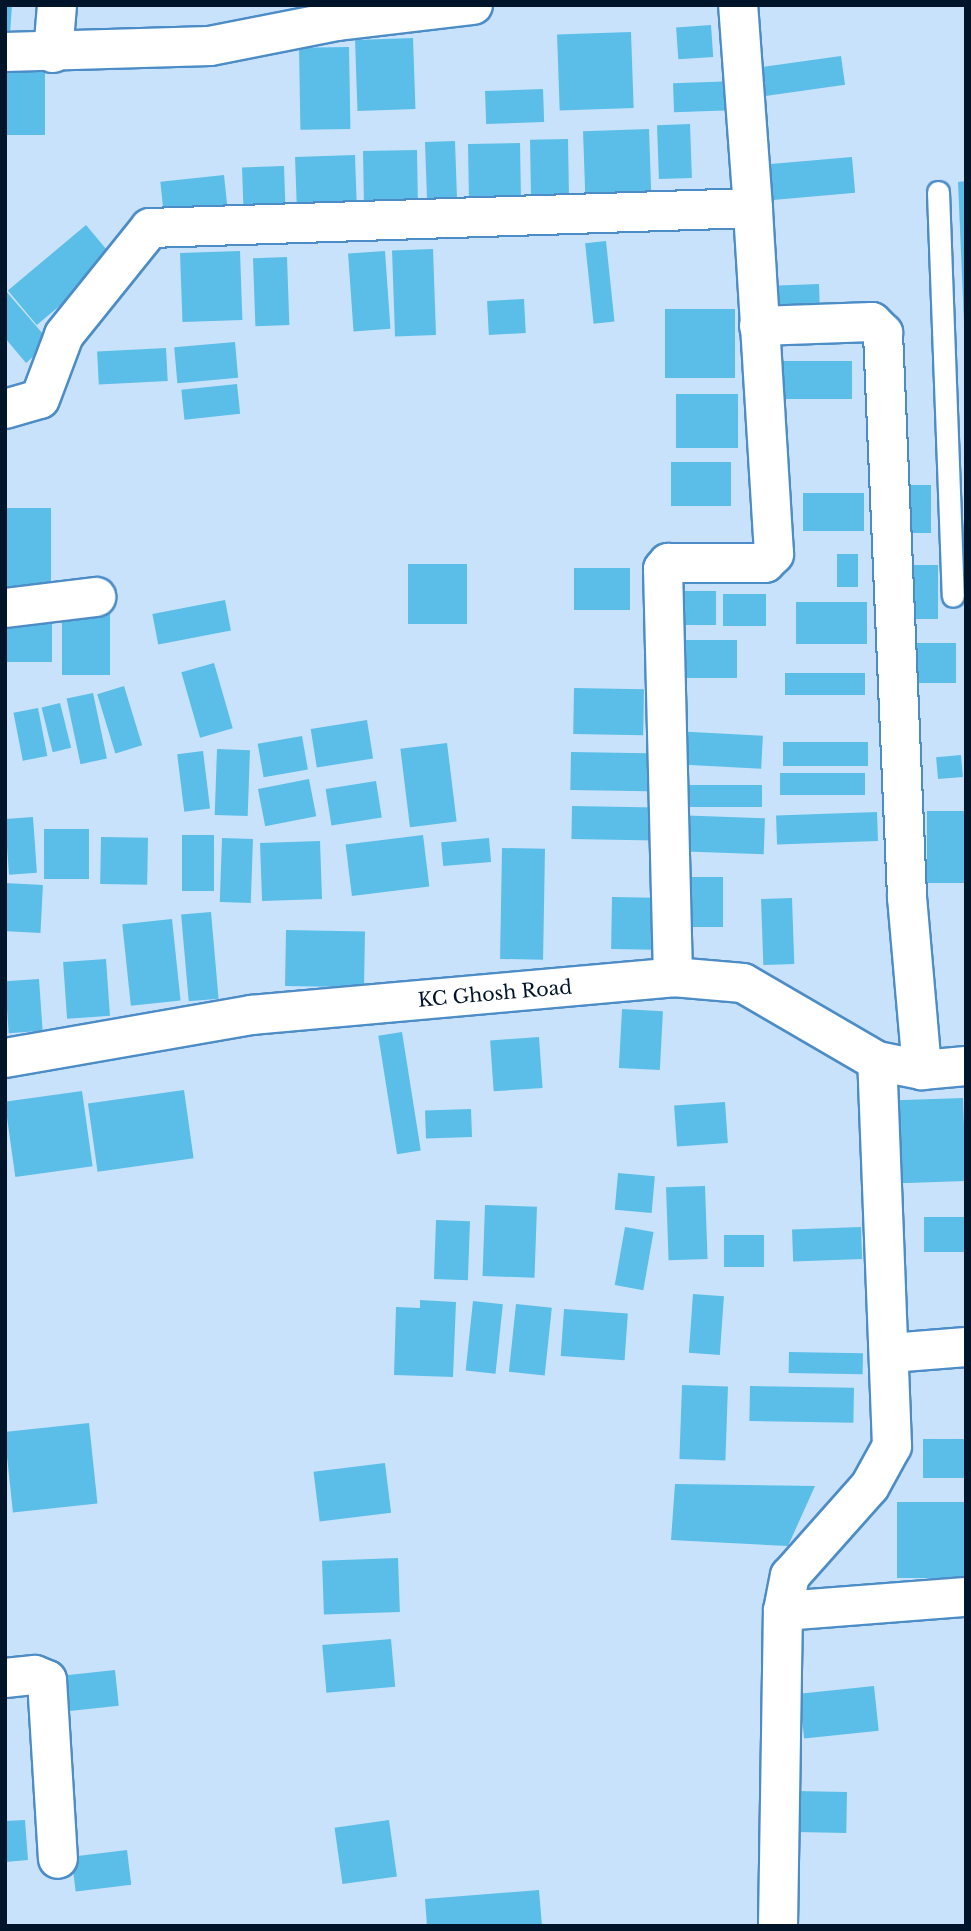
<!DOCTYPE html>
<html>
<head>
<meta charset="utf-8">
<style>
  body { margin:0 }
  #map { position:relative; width:971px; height:1931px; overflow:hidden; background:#c8e2fb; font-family:"Libre Baskerville",serif }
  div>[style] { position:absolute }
  .building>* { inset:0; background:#5bbee8; transform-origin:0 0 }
  .roads { filter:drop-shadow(2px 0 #4d8dc7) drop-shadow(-2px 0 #4d8dc7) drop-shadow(0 2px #4d8dc7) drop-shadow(0 -2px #4d8dc7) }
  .service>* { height:21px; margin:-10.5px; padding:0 10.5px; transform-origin:10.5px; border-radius:10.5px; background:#fff }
  .minor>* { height:38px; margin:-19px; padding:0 19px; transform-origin:19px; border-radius:19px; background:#fff }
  span { translate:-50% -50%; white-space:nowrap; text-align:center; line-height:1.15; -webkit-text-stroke:6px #fff; paint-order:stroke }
  .street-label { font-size:19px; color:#00142a }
  .frame { position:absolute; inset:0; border:7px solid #00142a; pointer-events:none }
</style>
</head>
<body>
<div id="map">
  <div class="building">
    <i style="clip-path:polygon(5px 5px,12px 5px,9px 49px,5px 49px)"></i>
    <i style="left:711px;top:25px;width:32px;height:35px;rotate:86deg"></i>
    <i style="left:631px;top:32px;width:76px;height:74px;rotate:88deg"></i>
    <i style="left:413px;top:38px;width:71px;height:58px;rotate:88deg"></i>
    <i style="left:349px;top:47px;width:82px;height:50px;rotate:89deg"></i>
    <i style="left:841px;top:56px;width:29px;height:89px;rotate:82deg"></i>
    <i style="left:5px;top:71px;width:40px;height:64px"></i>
    <i style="left:738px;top:81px;width:29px;height:65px;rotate:88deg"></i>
    <i style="left:543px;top:89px;width:33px;height:58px;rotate:88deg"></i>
    <i style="left:690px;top:124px;width:54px;height:33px;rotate:88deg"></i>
    <i style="left:649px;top:129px;width:62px;height:66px;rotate:88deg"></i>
    <i style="left:568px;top:139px;width:63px;height:38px;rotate:89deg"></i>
    <i style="left:455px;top:141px;width:71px;height:30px;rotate:88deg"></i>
    <i style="left:520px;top:143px;width:62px;height:52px;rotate:89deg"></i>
    <i style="left:417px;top:150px;width:54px;height:54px;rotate:89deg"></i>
    <i style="left:355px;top:155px;width:61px;height:60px;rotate:88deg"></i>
    <i style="left:852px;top:157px;width:36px;height:95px;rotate:85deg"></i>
    <i style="left:284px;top:166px;width:48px;height:42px;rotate:88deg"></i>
    <i style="left:224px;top:175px;width:39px;height:64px;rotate:84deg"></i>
    <i style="clip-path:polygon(966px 181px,966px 323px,964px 323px,958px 182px)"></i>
    <i style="left:86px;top:225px;width:45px;height:102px;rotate:50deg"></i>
    <i style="left:606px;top:241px;width:81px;height:21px;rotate:84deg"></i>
    <i style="left:433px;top:249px;width:86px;height:41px;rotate:88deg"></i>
    <i style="left:240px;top:251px;width:69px;height:60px;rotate:88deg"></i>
    <i style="left:385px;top:251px;width:78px;height:37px;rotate:86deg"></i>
    <i style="left:287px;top:257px;width:68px;height:34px;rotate:88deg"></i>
    <i style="left:819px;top:284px;width:29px;height:54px;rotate:88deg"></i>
    <i style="clip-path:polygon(5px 290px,50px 342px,26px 363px,5px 338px)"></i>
    <i style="left:524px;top:299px;width:34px;height:37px;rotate:87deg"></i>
    <i style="left:665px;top:309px;width:70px;height:69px"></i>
    <i style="left:235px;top:342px;width:36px;height:61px;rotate:85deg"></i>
    <i style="left:166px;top:348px;width:33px;height:69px;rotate:87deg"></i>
    <i style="left:852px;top:361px;width:38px;height:86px;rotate:90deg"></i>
    <i style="left:237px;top:384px;width:30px;height:56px;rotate:84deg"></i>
    <i style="left:676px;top:394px;width:62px;height:54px"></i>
    <i style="left:671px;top:462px;width:60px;height:44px"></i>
    <i style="left:931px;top:485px;width:48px;height:30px;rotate:90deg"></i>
    <i style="left:803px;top:493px;width:61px;height:38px"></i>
    <i style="left:5px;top:508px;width:46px;height:80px"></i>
    <i style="left:837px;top:554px;width:21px;height:33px"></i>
    <i style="left:408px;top:564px;width:59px;height:60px"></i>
    <i style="left:902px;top:565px;width:36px;height:54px"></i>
    <i style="left:574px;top:568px;width:56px;height:42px"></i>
    <i style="left:716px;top:591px;width:34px;height:47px;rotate:90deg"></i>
    <i style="left:723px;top:594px;width:43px;height:32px"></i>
    <i style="left:225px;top:600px;width:31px;height:74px;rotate:79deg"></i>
    <i style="left:796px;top:602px;width:71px;height:42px"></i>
    <i style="left:62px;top:606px;width:48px;height:69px"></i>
    <i style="left:5px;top:616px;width:47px;height:46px"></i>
    <i style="left:676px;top:640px;width:61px;height:38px"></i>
    <i style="left:916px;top:643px;width:40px;height:40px"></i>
    <i style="left:214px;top:663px;width:68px;height:34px;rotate:74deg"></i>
    <i style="left:785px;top:673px;width:80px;height:22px"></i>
    <i style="left:124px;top:686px;width:62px;height:28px;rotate:73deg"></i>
    <i style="left:574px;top:688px;width:70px;height:46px;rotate:1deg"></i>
    <i style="left:93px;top:693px;width:67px;height:27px;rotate:78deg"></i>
    <i style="left:60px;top:703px;width:46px;height:19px;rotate:76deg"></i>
    <i style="left:38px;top:708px;width:49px;height:25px;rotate:79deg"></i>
    <i style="left:367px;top:720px;width:39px;height:57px;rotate:81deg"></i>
    <i style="left:673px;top:731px;width:90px;height:33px;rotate:3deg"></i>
    <i style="left:302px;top:736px;width:34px;height:45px;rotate:80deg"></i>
    <i style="left:783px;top:742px;width:85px;height:24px"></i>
    <i style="left:447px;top:743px;width:79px;height:47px;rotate:83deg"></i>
    <i style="left:217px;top:749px;width:33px;height:66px;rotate:2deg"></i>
    <i style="left:203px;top:751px;width:58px;height:26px;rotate:83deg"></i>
    <i style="left:571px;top:752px;width:77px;height:38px;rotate:1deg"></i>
    <i style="left:961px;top:755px;width:22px;height:25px;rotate:85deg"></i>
    <i style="left:780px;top:773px;width:85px;height:22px"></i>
    <i style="left:309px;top:779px;width:38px;height:52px;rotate:79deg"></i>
    <i style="left:376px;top:781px;width:37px;height:51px;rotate:81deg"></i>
    <i style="left:675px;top:785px;width:87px;height:22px"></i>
    <i style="left:572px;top:806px;width:84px;height:33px;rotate:1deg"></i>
    <i style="left:966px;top:811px;width:72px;height:39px;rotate:90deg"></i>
    <i style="left:877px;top:812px;width:29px;height:101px;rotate:88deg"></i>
    <i style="left:673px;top:815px;width:92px;height:36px;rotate:2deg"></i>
    <i style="left:33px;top:817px;width:56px;height:28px;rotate:86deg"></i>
    <i style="left:44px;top:829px;width:45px;height:50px"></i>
    <i style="left:182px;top:835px;width:32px;height:56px"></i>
    <i style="left:423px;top:835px;width:52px;height:78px;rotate:83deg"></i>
    <i style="left:101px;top:837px;width:47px;height:47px;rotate:1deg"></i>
    <i style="left:222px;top:838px;width:31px;height:64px;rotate:2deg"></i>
    <i style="left:489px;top:838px;width:24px;height:48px;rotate:85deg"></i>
    <i style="left:320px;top:841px;width:58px;height:60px;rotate:88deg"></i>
    <i style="left:502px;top:848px;width:43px;height:111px;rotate:1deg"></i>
    <i style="left:684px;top:877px;width:39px;height:50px"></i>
    <i style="left:5px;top:883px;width:38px;height:48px;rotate:3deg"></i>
    <i style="left:612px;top:897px;width:43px;height:52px;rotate:1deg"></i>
    <i style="left:792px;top:898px;width:66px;height:31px;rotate:88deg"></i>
    <i style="left:211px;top:912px;width:87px;height:30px;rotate:85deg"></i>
    <i style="left:172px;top:919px;width:82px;height:50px;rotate:84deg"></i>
    <i style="left:286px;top:930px;width:79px;height:56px;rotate:1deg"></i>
    <i style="left:106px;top:959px;width:57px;height:43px;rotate:86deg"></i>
    <i style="left:39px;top:979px;width:52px;height:34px;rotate:86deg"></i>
    <i style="left:622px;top:1009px;width:41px;height:59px;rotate:3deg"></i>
    <i style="left:402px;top:1032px;width:120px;height:24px;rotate:81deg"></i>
    <i style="left:539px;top:1037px;width:51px;height:49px;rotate:86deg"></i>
    <i style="left:184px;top:1090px;width:69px;height:97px;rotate:82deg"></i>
    <i style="left:82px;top:1091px;width:76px;height:78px;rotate:82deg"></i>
    <i style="left:963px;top:1098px;width:83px;height:73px;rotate:88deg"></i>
    <i style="left:725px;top:1102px;width:41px;height:51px;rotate:86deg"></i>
    <i style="left:471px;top:1109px;width:28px;height:46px;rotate:88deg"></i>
    <i style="left:618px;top:1173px;width:37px;height:37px;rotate:5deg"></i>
    <i style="left:705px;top:1186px;width:73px;height:39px;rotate:88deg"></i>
    <i style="left:485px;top:1205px;width:52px;height:71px;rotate:2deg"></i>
    <i style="left:966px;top:1217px;width:35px;height:42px;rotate:90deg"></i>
    <i style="left:436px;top:1220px;width:34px;height:59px;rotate:2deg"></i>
    <i style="left:625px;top:1227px;width:29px;height:59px;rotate:10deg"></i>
    <i style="left:861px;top:1227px;width:32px;height:69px;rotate:88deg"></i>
    <i style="left:724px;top:1235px;width:40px;height:32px"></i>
    <i style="left:693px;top:1294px;width:31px;height:59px;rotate:4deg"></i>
    <i style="clip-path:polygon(420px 1300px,456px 1302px,453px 1377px,394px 1375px,396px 1307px,420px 1308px)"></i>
    <i style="left:473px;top:1301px;width:30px;height:70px;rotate:6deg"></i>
    <i style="left:516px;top:1304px;width:36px;height:68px;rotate:6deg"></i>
    <i style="left:564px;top:1309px;width:64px;height:47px;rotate:4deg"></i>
    <i style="left:789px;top:1352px;width:74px;height:21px;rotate:1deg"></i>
    <i style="left:682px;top:1385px;width:46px;height:74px;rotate:2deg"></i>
    <i style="left:750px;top:1386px;width:104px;height:35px;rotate:1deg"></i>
    <i style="left:89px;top:1423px;width:81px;height:85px;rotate:84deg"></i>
    <i style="left:966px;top:1439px;width:39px;height:43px;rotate:90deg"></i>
    <i style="left:385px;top:1463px;width:50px;height:72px;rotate:83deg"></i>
    <i style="clip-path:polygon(675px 1484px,815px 1486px,788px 1546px,671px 1540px)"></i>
    <i style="left:966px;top:1502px;width:76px;height:69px;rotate:90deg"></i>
    <i style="left:398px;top:1558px;width:54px;height:76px;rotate:88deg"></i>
    <i style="left:391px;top:1639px;width:48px;height:69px;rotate:85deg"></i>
    <i style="left:115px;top:1670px;width:36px;height:54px;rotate:84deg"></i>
    <i style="left:874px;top:1686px;width:45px;height:75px;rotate:84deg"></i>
    <i style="left:796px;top:1791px;width:51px;height:41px;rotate:1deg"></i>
    <i style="clip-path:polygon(25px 1820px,28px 1860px,5px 1862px,5px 1821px)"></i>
    <i style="left:389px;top:1820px;width:57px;height:55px;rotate:82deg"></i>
    <i style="left:127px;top:1850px;width:35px;height:56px;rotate:83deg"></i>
    <i style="clip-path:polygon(539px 1890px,542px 1926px,427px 1926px,425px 1899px)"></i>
  </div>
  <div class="roads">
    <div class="service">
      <i style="left:938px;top:192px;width:404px;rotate:87.9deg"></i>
    </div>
    <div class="minor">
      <i style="left:5px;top:52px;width:205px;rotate:-1.7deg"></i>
      <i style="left:210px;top:46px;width:130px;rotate:-11.1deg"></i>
      <i style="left:338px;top:21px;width:136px;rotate:-6.8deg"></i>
      <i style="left:53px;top:53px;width:48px;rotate:-85.2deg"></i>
      <i style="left:759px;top:326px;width:113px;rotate:-2deg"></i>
      <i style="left:872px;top:322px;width:16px;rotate:45deg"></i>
      <i style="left:883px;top:333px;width:565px;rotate:87.56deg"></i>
      <i style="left:907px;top:897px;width:174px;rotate:85deg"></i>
      <i style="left:5px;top:409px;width:36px;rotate:-16deg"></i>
      <i style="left:40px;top:399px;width:68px;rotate:-69.4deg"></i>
      <i style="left:64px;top:335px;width:137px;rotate:-51.2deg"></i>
      <i style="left:150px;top:228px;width:603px;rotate:-1.9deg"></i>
      <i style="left:753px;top:208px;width:204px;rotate:-94.2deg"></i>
      <i style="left:5px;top:608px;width:92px;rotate:-6.9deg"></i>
      <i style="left:673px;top:977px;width:408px;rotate:-91.4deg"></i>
      <i style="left:663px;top:569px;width:8px;rotate:-50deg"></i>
      <i style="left:668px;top:563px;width:97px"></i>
      <i style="left:765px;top:563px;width:13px;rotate:-45deg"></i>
      <i style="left:774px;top:554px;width:347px;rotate:-93.5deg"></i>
      <i style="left:5px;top:1058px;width:250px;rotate:-9.9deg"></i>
      <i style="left:251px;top:1015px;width:424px;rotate:-5.1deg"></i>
      <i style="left:673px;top:977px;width:70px;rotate:4.9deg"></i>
      <i style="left:743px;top:983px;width:155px;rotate:30.2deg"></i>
      <i style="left:877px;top:1061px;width:46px;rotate:11.3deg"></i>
      <i style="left:922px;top:1070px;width:44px;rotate:-5.2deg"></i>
      <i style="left:891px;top:1353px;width:75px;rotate:-4.6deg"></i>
      <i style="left:783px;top:1611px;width:184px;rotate:-4.4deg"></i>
      <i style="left:5px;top:1678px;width:30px;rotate:-6deg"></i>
      <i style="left:35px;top:1675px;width:13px;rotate:23deg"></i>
      <i style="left:47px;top:1680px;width:179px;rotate:86.5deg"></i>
      <i style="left:778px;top:1926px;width:315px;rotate:-89.1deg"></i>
      <i style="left:783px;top:1611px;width:36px;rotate:-79deg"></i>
      <i style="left:790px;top:1576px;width:120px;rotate:-48.4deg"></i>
      <i style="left:870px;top:1486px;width:46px;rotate:-61.2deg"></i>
      <i style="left:892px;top:1446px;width:385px;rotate:-92.2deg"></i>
    </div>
  </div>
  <div class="street-label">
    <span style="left:495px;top:994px;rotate:-5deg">KC Ghosh Road</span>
  </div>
  <div class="frame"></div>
</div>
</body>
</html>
